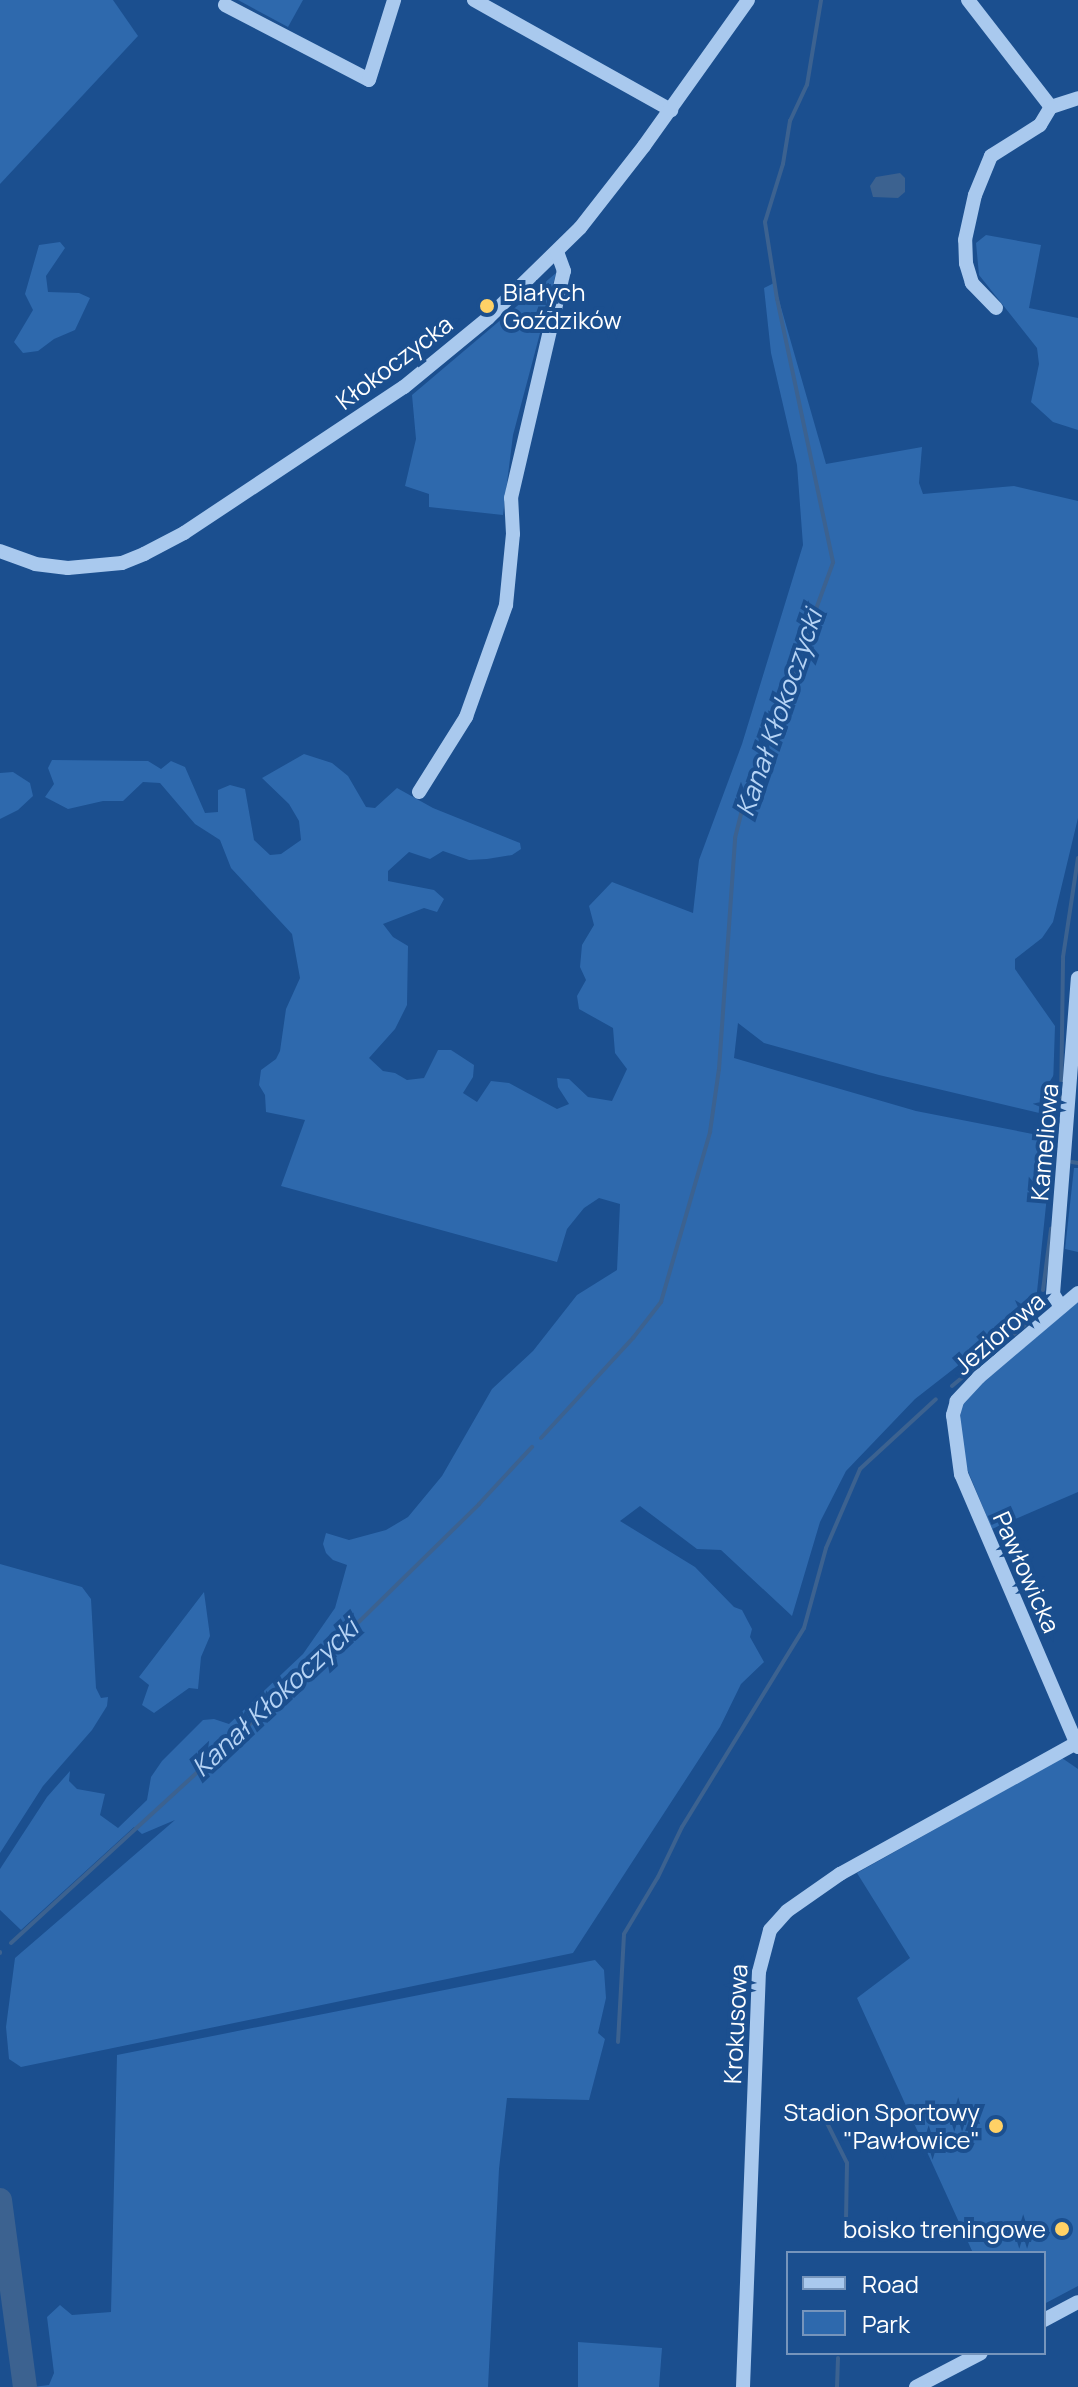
<!DOCTYPE html>
<html>
<head>
<meta charset="utf-8">
<style>
  body { margin:0 }
  #map { position:relative; width:1078px; height:2387px; overflow:hidden; background:#1b4f8f; font-family:Manrope,sans-serif }
  div>[style] { position:absolute }
  .green>* { inset:0; background:#2e69ad }
  .water>* { inset:0; background:#3c6290 }
  .stream>* { height:4px; margin:-2px; padding:0 2px; transform-origin:2px; border-radius:2px; background:#3c6290 }
  .river>* { height:24px; margin:-12px; padding:0 12px; transform-origin:12px; border-radius:12px; background:#3c6290 }
  .minor>* { height:14px; margin:-7px; padding:0 7px; transform-origin:7px; border-radius:7px; background:#a9c9ee }
  .dots>* { width:22px; height:22px; translate:-50% -50%; box-sizing:border-box; border:4px solid #1b4f8f; border-radius:50% }
  span { translate:-50% -50%; white-space:nowrap; text-align:center; line-height:1.15; -webkit-text-stroke:8px #1b4f8f; paint-order:stroke }
  .poi-label { font-size:24px; color:#fff }
  .left { translate:0 -50%; text-align:left }
  .right { translate:-100% -50%; text-align:right }
  .street-label { font-size:24px; color:#fff }
  .water-label { font-size:26px; color:#b5d3f5; font-style:italic }
  .legend { position:absolute; left:786px; top:2251px; width:260px; height:104px; box-sizing:border-box; background:#1b4f8f; border:2px solid #7695bc; margin:0; padding:10px 14px; list-style:none; font-size:24px; color:#fff }
  .legend li { display:flex; align-items:center; gap:16px; height:40px }
  .legend b { width:40px; border:2px solid #7695bc }
</style>
</head>
<body>
<div id="map">
  <div class="green">
    <i style="clip-path:polygon(0 0,113px 0,138px 36px,0 184px)"></i>
    <i style="clip-path:polygon(238px 0,303px 0,288px 27px)"></i>
    <i style="clip-path:polygon(986px 235px,1041px 245px,1029px 308px,1078px 318px,1078px 430px,1053px 422px,1031px 402px,1039px 364px,1037px 348px,979px 275px,976px 243px)"></i>
    <i style="clip-path:polygon(60px 242px,65px 248px,46px 276px,48px 292px,79px 293px,90px 298px,75px 330px,54px 339px,38px 351px,23px 353px,14px 342px,33px 310px,25px 294px,39px 245px)"></i>
    <i style="clip-path:polygon(556px 273px,513px 435px,503px 515px,429px 507px,429px 494px,405px 486px,416px 439px,412px 395px)"></i>
    <i style="clip-path:polygon(774px 283px,826px 464px,922px 447px,919px 483px,923px 494px,1014px 486px,1078px 501px,1078px 818px,1053px 922px,1042px 938px,1015px 959px,1015px 969px,1055px 1026px,1052px 1116px,879px 1075px,764px 1043px,738px 1023px,734px 1058px,916px 1111px,1053px 1138px,1037px 1292px,983px 1346px,915px 1399px,846px 1471px,820px 1522px,792px 1616px,721px 1550px,697px 1549px,640px 1506px,620px 1521px,695px 1567px,734px 1607px,742px 1610px,752px 1629px,750px 1637px,764px 1662px,741px 1684px,720px 1727px,573px 1953px,21px 2067px,9px 2059px,6px 2027px,15px 1958px,175px 1820px,142px 1834px,134px 1827px,21px 1930px,0 1910px,0 1869px,47px 1797px,70px 1771px,69px 1781px,77px 1789px,105px 1794px,100px 1815px,118px 1828px,147px 1800px,151px 1777px,162px 1761px,203px 1720px,214px 1719px,229px 1724px,303px 1654px,335px 1608px,347px 1565px,333px 1560px,326px 1553px,323px 1544px,326px 1533px,349px 1540px,386px 1530px,408px 1517px,442px 1476px,492px 1389px,533px 1351px,577px 1295px,617px 1270px,620px 1204px,599px 1198px,584px 1208px,567px 1229px,557px 1262px,281px 1186px,305px 1120px,266px 1112px,265px 1095px,259px 1085px,261px 1070px,276px 1059px,280px 1051px,286px 1009px,300px 978px,292px 934px,231px 868px,220px 840px,195px 824px,160px 783px,143px 782px,123px 801px,103px 801px,68px 809px,45px 797px,54px 784px,48px 768px,52px 760px,148px 761px,161px 769px,171px 761px,185px 767px,205px 813px,218px 812px,218px 790px,230px 785px,245px 789px,254px 840px,270px 855px,281px 854px,301px 840px,299px 821px,289px 804px,262px 778px,304px 754px,332px 763px,348px 776px,366px 807px,375px 808px,397px 788px,433px 808px,520px 843px,521px 849px,512px 855px,487px 859px,469px 860px,443px 851px,430px 859px,409px 852px,388px 871px,388px 881px,434px 890px,444px 899px,437px 912px,424px 908px,383px 924px,393px 937px,408px 946px,407px 1005px,395px 1029px,369px 1058px,383px 1071px,395px 1073px,407px 1080px,424px 1078px,438px 1050px,451px 1050px,474px 1065px,473px 1077px,463px 1093px,477px 1102px,491px 1081px,509px 1083px,557px 1109px,569px 1104px,558px 1087px,557px 1078px,569px 1079px,588px 1097px,612px 1101px,627px 1069px,615px 1053px,613px 1028px,579px 1009px,577px 996px,586px 980px,580px 967px,582px 945px,594px 925px,589px 906px,612px 882px,693px 913px,699px 860px,742px 744px,803px 545px,797px 465px,771px 353px,764px 288px)"></i>
    <i style="clip-path:polygon(13px 772px,30px 783px,33px 796px,18px 810px,0 819px,0 773px)"></i>
    <i style="clip-path:polygon(1074px 1168px,1078px 1168px,1078px 1252px,1065px 1249px)"></i>
    <i style="clip-path:polygon(1078px 1300px,1078px 1492px,992px 1529px,965px 1464px,959px 1424px,962px 1406px,968px 1396px)"></i>
    <i style="clip-path:polygon(0 1564px,82px 1587px,91px 1599px,96px 1688px,101px 1698px,108px 1697px,107px 1706px,92px 1730px,43px 1786px,0 1853px)"></i>
    <i style="clip-path:polygon(204px 1592px,210px 1636px,201px 1657px,198px 1689px,189px 1688px,154px 1713px,142px 1705px,149px 1685px,139px 1677px)"></i>
    <i style="clip-path:polygon(1062px 1758px,1078px 1769px,1078px 2286px,1044px 2304px,1044px 2253px,973px 2253px,857px 1998px,910px 1958px,857px 1873px)"></i>
    <i style="clip-path:polygon(595px 1960px,604px 1970px,606px 1998px,598px 2033px,605px 2039px,589px 2100px,507px 2098px,499px 2169px,488px 2387px,33px 2387px,49px 2385px,54px 2373px,47px 2317px,60px 2305px,72px 2315px,111px 2312px,117px 2055px)"></i>
    <i style="clip-path:polygon(578px 2342px,662px 2348px,659px 2387px,578px 2387px)"></i>
  </div>
  <div class="water">
    <i style="clip-path:polygon(900px 173px,905px 178px,905px 192px,898px 198px,873px 197px,870px 186px,876px 177px)"></i>
  </div>
  <div class="stream">
    <i style="left:1061px;top:1105px;width:148px;rotate:-89.2deg"></i>
    <i style="left:1063px;top:957px;width:100px;rotate:-81.4deg"></i>
    <i style="left:1072px;top:1162px;width:6px;rotate:9deg"></i>
    <i style="left:1043px;top:1290px;width:62px;rotate:-82.5deg"></i>
    <i style="left:952px;top:1386px;width:106px;rotate:-40deg"></i>
    <i style="left:1033px;top:1318px;width:17px;rotate:-69deg"></i>
    <i style="left:541px;top:1438px;width:136px;rotate:-47.4deg"></i>
    <i style="left:633px;top:1338px;width:46px;rotate:-52.1deg"></i>
    <i style="left:661px;top:1302px;width:177px;rotate:-73.9deg"></i>
    <i style="left:710px;top:1132px;width:64px;rotate:-81.9deg"></i>
    <i style="left:719px;top:1069px;width:232px;rotate:-86deg"></i>
    <i style="left:735px;top:838px;width:25px;rotate:-76deg"></i>
    <i style="left:741px;top:814px;width:268px;rotate:-69.9deg"></i>
    <i style="left:833px;top:562px;width:269px;rotate:-102deg"></i>
    <i style="left:777px;top:299px;width:78px;rotate:-98.9deg"></i>
    <i style="left:765px;top:222px;width:61px;rotate:-72.8deg"></i>
    <i style="left:783px;top:164px;width:44px;rotate:-80.8deg"></i>
    <i style="left:790px;top:121px;width:40px;rotate:-65deg"></i>
    <i style="left:807px;top:85px;width:86px;rotate:-80.6deg"></i>
    <i style="left:11px;top:1943px;width:422px;rotate:-42.5deg"></i>
    <i style="left:322px;top:1658px;width:220px;rotate:-44.4deg"></i>
    <i style="left:479px;top:1504px;width:78px;rotate:-47.1deg"></i>
    <i style="left:0;top:1953px;width:1px;rotate:-90deg"></i>
    <i style="left:618px;top:2042px;width:108px;rotate:-86.8deg"></i>
    <i style="left:624px;top:1934px;width:66px;rotate:-59.2deg"></i>
    <i style="left:658px;top:1877px;width:55px;rotate:-64.4deg"></i>
    <i style="left:682px;top:1827px;width:233px;rotate:-58.5deg"></i>
    <i style="left:804px;top:1628px;width:83px;rotate:-74.6deg"></i>
    <i style="left:826px;top:1548px;width:86px;rotate:-66.7deg"></i>
    <i style="left:860px;top:1469px;width:103px;rotate:-42.6deg"></i>
    <i style="left:825px;top:2119px;width:49px;rotate:63.4deg"></i>
    <i style="left:847px;top:2163px;width:58px;rotate:91deg"></i>
    <i style="left:837px;top:2387px;width:29px;rotate:-88deg"></i>
  </div>
  <div class="river">
    <i style="left:0;top:2200px;width:189px;rotate:82.4deg"></i>
  </div>
  <div class="minor">
    <i style="left:474px;top:0;width:226px;rotate:29.2deg"></i>
    <i style="left:968px;top:0;width:135px;rotate:52.2deg"></i>
    <i style="left:225px;top:5px;width:162px;rotate:27.5deg"></i>
    <i style="left:369px;top:80px;width:84px;rotate:-72.6deg"></i>
    <i style="left:1051px;top:107px;width:28px;rotate:-18deg"></i>
    <i style="left:996px;top:308px;width:35px;rotate:-134deg"></i>
    <i style="left:972px;top:283px;width:21px;rotate:-107deg"></i>
    <i style="left:966px;top:263px;width:23px;rotate:-92deg"></i>
    <i style="left:965px;top:240px;width:46px;rotate:-77.5deg"></i>
    <i style="left:975px;top:195px;width:42px;rotate:-67.7deg"></i>
    <i style="left:991px;top:156px;width:58px;rotate:-32.3deg"></i>
    <i style="left:1040px;top:125px;width:21px;rotate:-59deg"></i>
    <i style="left:0;top:551px;width:37px;rotate:20deg"></i>
    <i style="left:35px;top:564px;width:33px;rotate:7deg"></i>
    <i style="left:68px;top:568px;width:54px;rotate:-5.3deg"></i>
    <i style="left:122px;top:563px;width:24px;rotate:-22deg"></i>
    <i style="left:144px;top:554px;width:45px;rotate:-27.7deg"></i>
    <i style="left:184px;top:533px;width:264px;rotate:-33.6deg"></i>
    <i style="left:404px;top:387px;width:109px;rotate:-39.4deg"></i>
    <i style="left:488px;top:318px;width:129px;rotate:-44.4deg"></i>
    <i style="left:580px;top:228px;width:104px;rotate:-52deg"></i>
    <i style="left:644px;top:146px;width:179px;rotate:-54.5deg"></i>
    <i style="left:419px;top:792px;width:89px;rotate:-57.9deg"></i>
    <i style="left:466px;top:717px;width:119px;rotate:-70.3deg"></i>
    <i style="left:506px;top:605px;width:71px;rotate:-84.4deg"></i>
    <i style="left:513px;top:534px;width:36px;rotate:-93deg"></i>
    <i style="left:511px;top:498px;width:233px;rotate:-76.9deg"></i>
    <i style="left:564px;top:271px;width:20px;rotate:-110deg"></i>
    <i style="left:1078px;top:1293px;width:130px;rotate:139.7deg"></i>
    <i style="left:979px;top:1377px;width:33px;rotate:133deg"></i>
    <i style="left:957px;top:1401px;width:15px;rotate:106deg"></i>
    <i style="left:953px;top:1415px;width:60px;rotate:82.3deg"></i>
    <i style="left:961px;top:1474px;width:297px;rotate:66.8deg"></i>
    <i style="left:1061px;top:1307px;width:15px;rotate:-122deg"></i>
    <i style="left:1053px;top:1294px;width:317px;rotate:-85.5deg"></i>
    <i style="left:1044px;top:2320px;width:38px;rotate:-28deg"></i>
    <i style="left:743px;top:2387px;width:415px;rotate:-87.8deg"></i>
    <i style="left:759px;top:1972px;width:43px;rotate:-75.3deg"></i>
    <i style="left:770px;top:1930px;width:25px;rotate:-48deg"></i>
    <i style="left:787px;top:1911px;width:65px;rotate:-34.9deg"></i>
    <i style="left:840px;top:1874px;width:270px;rotate:-29deg"></i>
    <i style="left:916px;top:2387px;width:73px;rotate:-27.6deg"></i>
  </div>
  <div class="dots">
    <i style="left:487px;top:306px;background:#ffd166"></i>
    <i style="left:996px;top:2126px;background:#ffd166"></i>
    <i style="left:1062px;top:2229px;background:#ffd166"></i>
  </div>
  <div class="poi-label">
    <span class="left" style="left:503px;top:306px">Białych<br>Goździków</span>
    <span class="right" style="left:980px;top:2126px">Stadion Sportowy<br>"Pawłowice"</span>
    <span class="right" style="left:1046px;top:2229px">boisko treningowe</span>
  </div>
  <div class="street-label">
    <span style="left:394px;top:362px;rotate:-37deg">Kłokoczycka</span>
    <span style="left:1044px;top:1142px;rotate:-85deg">Kameliowa</span>
    <span style="left:999px;top:1333px;rotate:-41deg">Jeziorowa</span>
    <span style="left:1027px;top:1572px;rotate:66deg">Pawłowicka</span>
    <span style="left:735px;top:2024px;rotate:-87deg">Krokusowa</span>
  </div>
  <div class="water-label">
    <span style="left:779px;top:713px;rotate:-71deg">Kanał Kłokoczycki</span>
    <span style="left:275px;top:1698px;rotate:-43deg">Kanał Kłokoczycki</span>
  </div>
  <ul class="legend">
  <li><b style="height:10px;background:#a9c9ee"></b>Road</li>
  <li><b style="height:22px;background:#2e69ad"></b>Park</li>
  </ul>
</div>
</body>
</html>
